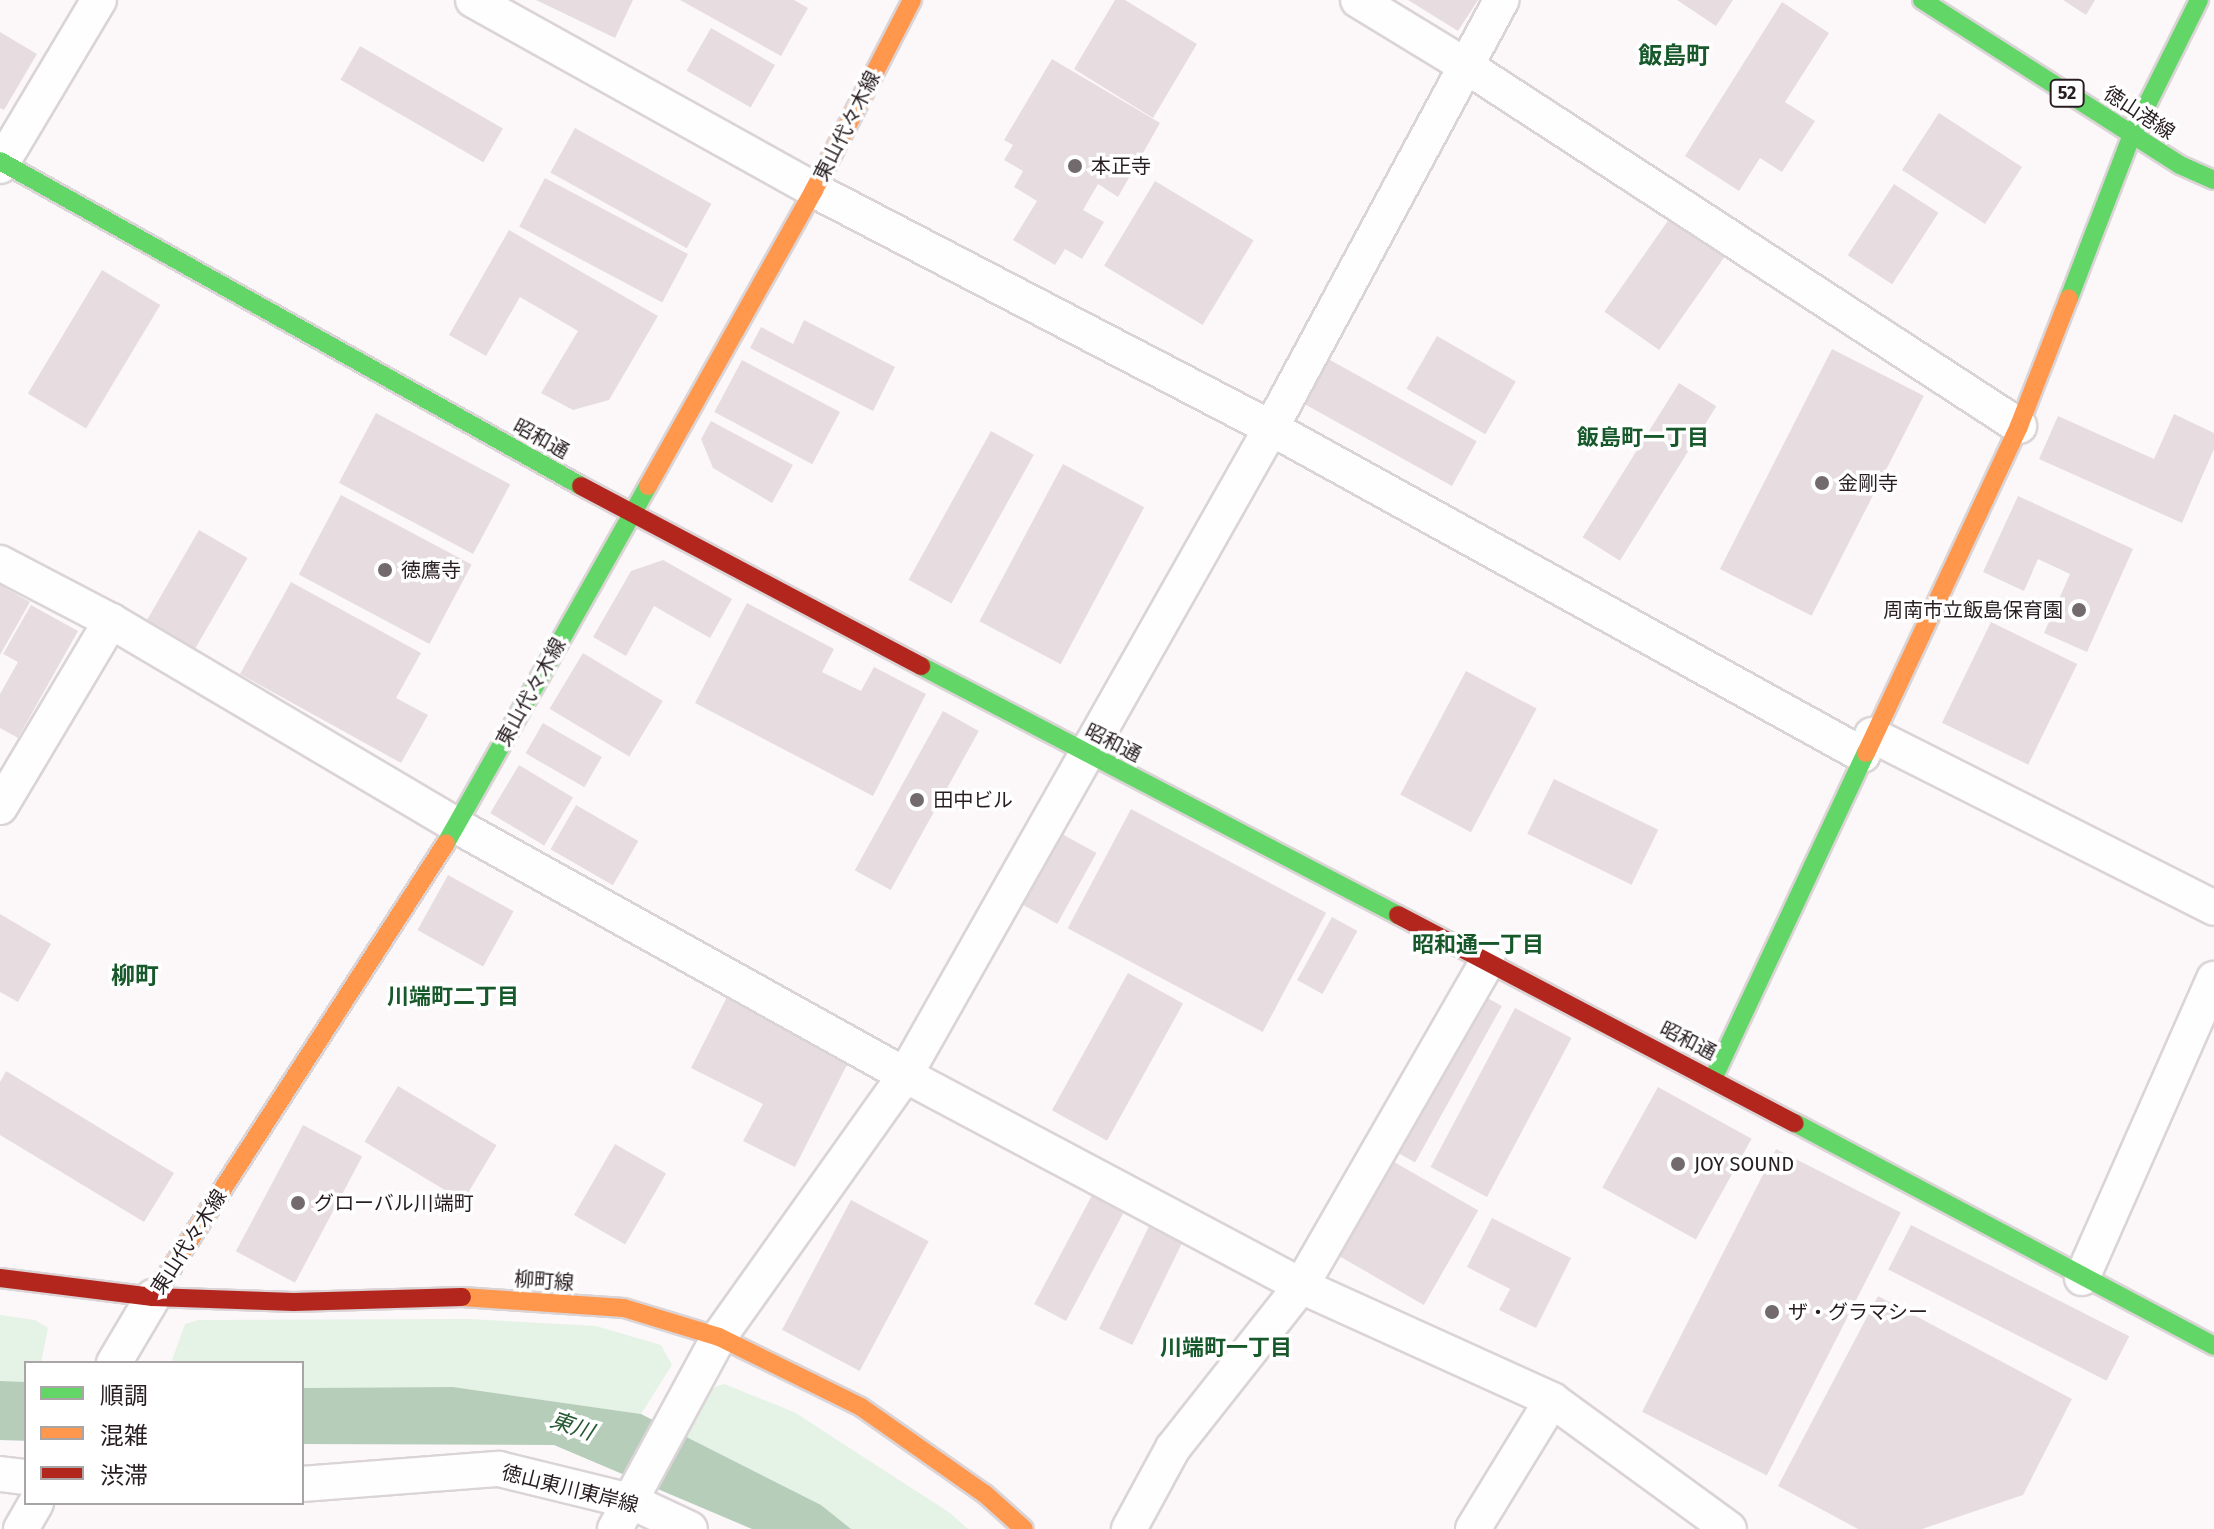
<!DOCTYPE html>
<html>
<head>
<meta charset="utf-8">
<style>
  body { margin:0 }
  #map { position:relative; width:2214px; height:1529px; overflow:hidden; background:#fcf8f9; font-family:"Fira Sans","Noto Sans JP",sans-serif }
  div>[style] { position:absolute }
  .green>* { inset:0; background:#e5f2e6 }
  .water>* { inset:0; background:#b6cdb9; transform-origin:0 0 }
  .building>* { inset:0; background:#e7dde0; transform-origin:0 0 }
  .roads { filter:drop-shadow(2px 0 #dbd4d6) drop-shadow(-2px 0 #dbd4d6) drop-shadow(0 2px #dbd4d6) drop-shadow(0 -2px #dbd4d6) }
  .street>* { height:34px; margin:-17px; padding:0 17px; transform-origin:17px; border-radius:17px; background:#fffefe }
  .fast>* { height:18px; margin:-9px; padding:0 9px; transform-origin:9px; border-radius:9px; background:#63d668 }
  .slow>* { height:18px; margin:-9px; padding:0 9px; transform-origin:9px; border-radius:9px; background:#ff974d }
  .jam>* { height:18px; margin:-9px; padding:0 9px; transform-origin:9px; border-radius:9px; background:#b3261e }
  .dots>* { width:22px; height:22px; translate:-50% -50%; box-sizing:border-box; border:4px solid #fff; border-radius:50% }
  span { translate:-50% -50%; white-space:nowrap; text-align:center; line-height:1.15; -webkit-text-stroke:7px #fff; paint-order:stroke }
  .shield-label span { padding:2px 6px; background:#fff; border:2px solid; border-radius:6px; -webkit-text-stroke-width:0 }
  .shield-label { font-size:18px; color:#281e21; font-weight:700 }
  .street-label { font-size:20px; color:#281e21 }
  .poi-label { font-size:20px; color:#281e21 }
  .left { translate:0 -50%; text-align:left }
  .right { translate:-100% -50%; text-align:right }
  .neighbourhood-label { font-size:22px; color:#17592b; font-weight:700 }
  .water-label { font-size:22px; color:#255932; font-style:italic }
  .quarter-label { font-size:24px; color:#17592b; font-weight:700 }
  .legend { position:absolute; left:24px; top:1361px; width:280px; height:144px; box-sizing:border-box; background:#fff; border:2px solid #a9a5a6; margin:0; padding:10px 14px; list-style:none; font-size:24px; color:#281e21 }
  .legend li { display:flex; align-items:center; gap:16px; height:40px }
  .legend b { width:40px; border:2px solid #a9a5a6 }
</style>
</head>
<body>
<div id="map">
  <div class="green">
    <i style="clip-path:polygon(0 1315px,35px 1320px,48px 1328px,41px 1363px,26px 1363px,26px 1382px,0 1381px)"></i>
    <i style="clip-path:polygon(469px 1319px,596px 1326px,661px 1345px,672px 1365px,641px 1414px,453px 1387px,302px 1388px,302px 1363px,171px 1363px,185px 1324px,198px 1320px)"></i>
    <i style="clip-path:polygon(724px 1384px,794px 1412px,950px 1513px,968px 1529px,851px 1529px,821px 1505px,680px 1434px,712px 1388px)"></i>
  </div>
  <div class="water">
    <i style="left:0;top:1381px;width:26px;height:59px;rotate:2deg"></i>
    <i style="clip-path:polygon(453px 1387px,641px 1414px,821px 1505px,851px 1529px,752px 1529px,554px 1445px,302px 1444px,302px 1388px)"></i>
  </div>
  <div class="building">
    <i style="clip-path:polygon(536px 0,633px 0,615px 38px)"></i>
    <i style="clip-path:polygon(680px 0,794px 0,808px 8px,781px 56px)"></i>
    <i style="clip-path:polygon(1115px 0,1125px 0,1197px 44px,1153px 118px,1074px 69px)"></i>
    <i style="clip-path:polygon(1408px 0,1478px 0,1458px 31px)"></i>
    <i style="clip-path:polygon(1677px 0,1733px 0,1716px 26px)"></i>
    <i style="clip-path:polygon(2063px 0,2095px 0,2086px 15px)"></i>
    <i style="clip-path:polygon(1782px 2px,1829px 33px,1785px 102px,1815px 121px,1782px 172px,1760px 158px,1739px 191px,1685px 156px)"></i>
    <i style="left:711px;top:28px;width:74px;height:49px;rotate:30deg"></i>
    <i style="clip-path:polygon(0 32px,37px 54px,4px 110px,0 108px)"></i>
    <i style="left:360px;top:46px;width:165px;height:39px;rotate:30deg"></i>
    <i style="clip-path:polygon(1052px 59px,1160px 123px,1118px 197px,1098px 184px,1083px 210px,1104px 222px,1082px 259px,1065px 249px,1055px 265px,1013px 240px,1037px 201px,1014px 187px,1023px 171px,1004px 160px,1013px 145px,1004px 140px)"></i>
    <i style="left:1939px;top:113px;width:99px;height:68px;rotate:33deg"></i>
    <i style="left:575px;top:128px;width:156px;height:51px;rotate:29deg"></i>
    <i style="left:545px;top:178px;width:162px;height:55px;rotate:28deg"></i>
    <i style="left:1155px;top:181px;width:115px;height:99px;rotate:31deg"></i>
    <i style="left:1894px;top:184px;width:53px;height:85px;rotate:33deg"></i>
    <i style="left:1672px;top:215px;width:67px;height:118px;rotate:35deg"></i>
    <i style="clip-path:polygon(509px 230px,658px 316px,609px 400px,573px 410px,541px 393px,578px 331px,520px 297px,486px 356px,449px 335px)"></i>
    <i style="left:102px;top:270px;width:68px;height:144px;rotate:31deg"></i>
    <i style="clip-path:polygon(804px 320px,895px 367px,873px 411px,750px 348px,761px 327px,793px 344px)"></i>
    <i style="left:1437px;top:336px;width:91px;height:61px;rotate:30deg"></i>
    <i style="left:1832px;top:349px;width:103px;height:247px;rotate:27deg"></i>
    <i style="left:1321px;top:355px;width:178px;height:51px;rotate:29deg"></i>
    <i style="left:742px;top:360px;width:111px;height:59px;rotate:28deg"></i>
    <i style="left:1679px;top:383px;width:44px;height:182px;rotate:32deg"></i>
    <i style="left:376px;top:413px;width:152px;height:79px;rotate:28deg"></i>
    <i style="clip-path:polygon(2174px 414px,2214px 433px,2214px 449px,2182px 523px,2039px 459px,2058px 416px,2154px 459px)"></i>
    <i style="clip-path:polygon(711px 421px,793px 465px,772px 503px,713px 468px,701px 439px)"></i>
    <i style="left:991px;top:431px;width:49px;height:170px;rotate:29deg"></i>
    <i style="left:1063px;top:464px;width:92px;height:178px;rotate:28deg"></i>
    <i style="left:341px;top:495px;width:148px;height:90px;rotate:28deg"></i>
    <i style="clip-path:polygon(2018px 496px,2133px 549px,2087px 652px,2044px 633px,2070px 574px,2038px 559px,2024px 591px,1983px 572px)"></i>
    <i style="left:199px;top:530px;width:56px;height:106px;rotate:30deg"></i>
    <i style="clip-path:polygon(663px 560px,732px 599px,710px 638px,654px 606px,626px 656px,593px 637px,631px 571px)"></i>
    <i style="clip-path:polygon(291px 582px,421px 653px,396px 698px,428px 715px,401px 763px,240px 674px)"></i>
    <i style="clip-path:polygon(0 585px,30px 602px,0 655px)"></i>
    <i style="clip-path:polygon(747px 603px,834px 649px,822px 672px,861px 691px,874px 667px,926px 694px,873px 796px,695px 703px)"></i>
    <i style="clip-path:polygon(31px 605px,78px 631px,18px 738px,0 728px,0 694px,18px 662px,3px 654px)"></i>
    <i style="left:1991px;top:622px;width:96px;height:112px;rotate:26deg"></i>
    <i style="left:583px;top:653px;width:93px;height:65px;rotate:31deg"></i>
    <i style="left:1466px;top:671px;width:80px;height:140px;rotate:28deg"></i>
    <i style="left:943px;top:711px;width:41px;height:182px;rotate:29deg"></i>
    <i style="left:543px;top:723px;width:68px;height:35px;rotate:30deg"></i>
    <i style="left:519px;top:765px;width:63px;height:56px;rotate:31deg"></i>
    <i style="left:1554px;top:779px;width:116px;height:61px;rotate:26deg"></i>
    <i style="left:576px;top:805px;width:72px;height:51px;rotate:30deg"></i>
    <i style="left:1131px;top:809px;width:221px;height:135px;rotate:28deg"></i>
    <i style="left:1044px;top:824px;width:60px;height:81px;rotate:29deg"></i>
    <i style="left:448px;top:875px;width:75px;height:63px;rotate:29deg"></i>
    <i style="clip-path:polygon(0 914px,51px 944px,18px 1002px,0 992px)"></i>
    <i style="left:1332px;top:917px;width:29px;height:72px;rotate:29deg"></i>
    <i style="left:1128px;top:973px;width:63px;height:157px;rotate:29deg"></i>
    <i style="left:1466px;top:986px;width:41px;height:179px;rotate:29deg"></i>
    <i style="clip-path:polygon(729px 993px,851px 1057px,795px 1167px,743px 1141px,763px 1104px,691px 1068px)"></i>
    <i style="left:1515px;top:1008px;width:64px;height:180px;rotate:28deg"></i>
    <i style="clip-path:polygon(6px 1071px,174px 1173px,144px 1222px,0 1135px,0 1082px)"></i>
    <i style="left:398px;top:1086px;width:115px;height:65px;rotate:31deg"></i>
    <i style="left:1658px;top:1087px;width:107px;height:115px;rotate:29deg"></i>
    <i style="left:303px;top:1125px;width:67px;height:143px;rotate:28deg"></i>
    <i style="left:615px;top:1144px;width:59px;height:82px;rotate:30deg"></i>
    <i style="left:1370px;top:1148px;width:125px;height:109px;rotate:30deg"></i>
    <i style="left:1776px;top:1149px;width:140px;height:295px;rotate:27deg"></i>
    <i style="left:1098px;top:1184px;width:36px;height:136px;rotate:28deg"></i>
    <i style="left:851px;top:1200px;width:88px;height:147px;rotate:28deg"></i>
    <i style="left:1156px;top:1212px;width:37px;height:130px;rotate:26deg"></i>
    <i style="clip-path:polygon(1492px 1218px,1571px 1258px,1536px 1328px,1499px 1310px,1510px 1289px,1467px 1267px)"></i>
    <i style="left:1911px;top:1225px;width:245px;height:50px;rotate:27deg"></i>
    <i style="clip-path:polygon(1878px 1296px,2072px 1399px,2023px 1495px,1922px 1529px,1858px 1529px,1778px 1486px)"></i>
  </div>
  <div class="roads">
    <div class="street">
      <i style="left:473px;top:0;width:390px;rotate:29.1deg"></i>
      <i style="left:814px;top:190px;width:515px;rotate:27.51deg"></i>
      <i style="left:1271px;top:428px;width:676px;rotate:28.91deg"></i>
      <i style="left:1358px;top:0;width:127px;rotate:31.4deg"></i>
      <i style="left:1466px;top:66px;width:660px;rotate:33.06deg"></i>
      <i style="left:0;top:166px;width:193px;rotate:-59.2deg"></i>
      <i style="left:0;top:563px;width:125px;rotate:27.6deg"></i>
      <i style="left:111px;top:621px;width:402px;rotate:30.6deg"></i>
      <i style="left:457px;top:826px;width:513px;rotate:29.07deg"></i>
      <i style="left:905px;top:1075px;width:449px;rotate:28deg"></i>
      <i style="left:1301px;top:1286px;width:276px;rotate:24.4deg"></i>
      <i style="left:1552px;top:1400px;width:219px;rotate:36.1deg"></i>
      <i style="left:1872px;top:735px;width:383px;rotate:26.8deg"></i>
      <i style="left:0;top:807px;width:217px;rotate:-59.2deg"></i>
      <i style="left:2082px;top:1278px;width:327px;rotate:-66.2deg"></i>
      <i style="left:114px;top:1363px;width:77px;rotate:-59.4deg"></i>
      <i style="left:0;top:1474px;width:26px;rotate:7deg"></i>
      <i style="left:302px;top:1484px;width:198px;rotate:-4.4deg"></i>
      <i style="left:499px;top:1469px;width:135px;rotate:13.7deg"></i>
      <i style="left:630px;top:1501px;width:66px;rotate:25deg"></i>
      <i style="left:21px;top:1529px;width:30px;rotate:-60deg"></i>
      <i style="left:615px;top:1529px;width:218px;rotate:-61.6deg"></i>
      <i style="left:719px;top:1337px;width:321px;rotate:-54.6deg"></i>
      <i style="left:905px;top:1075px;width:743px;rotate:-60.5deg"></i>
      <i style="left:1271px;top:428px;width:486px;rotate:-61.7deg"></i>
      <i style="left:1129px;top:1529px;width:92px;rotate:-61.5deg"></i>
      <i style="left:1173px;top:1448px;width:206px;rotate:-51.7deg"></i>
      <i style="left:1301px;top:1286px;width:374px;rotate:-60.1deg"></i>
      <i style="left:1473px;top:1529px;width:151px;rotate:-58.5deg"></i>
    </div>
    <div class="fast">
      <i style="left:1922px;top:0;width:306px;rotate:32.6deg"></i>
      <i style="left:2180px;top:165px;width:37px;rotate:24deg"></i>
      <i style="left:0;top:161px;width:666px;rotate:29.22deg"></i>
      <i style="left:2069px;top:298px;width:175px;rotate:-68.9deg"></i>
      <i style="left:2132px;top:135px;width:151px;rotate:-63.6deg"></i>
      <i style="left:921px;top:666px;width:538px;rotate:27.57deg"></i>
      <i style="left:446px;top:843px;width:410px;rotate:-60.5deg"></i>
      <i style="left:1713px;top:1079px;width:360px;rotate:-64.9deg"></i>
      <i style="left:1795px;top:1123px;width:475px;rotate:28deg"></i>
    </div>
    <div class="slow">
      <i style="left:648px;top:486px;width:339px;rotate:-60.7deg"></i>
      <i style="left:814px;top:190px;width:214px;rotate:-62.7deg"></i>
      <i style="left:1866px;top:753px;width:361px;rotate:-64.9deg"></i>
      <i style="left:2019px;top:426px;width:137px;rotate:-68.7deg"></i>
      <i style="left:153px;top:1297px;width:540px;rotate:-57.16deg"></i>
      <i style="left:462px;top:1297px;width:162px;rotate:3.9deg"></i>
      <i style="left:624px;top:1308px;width:99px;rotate:17deg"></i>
      <i style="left:719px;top:1337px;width:158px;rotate:26.2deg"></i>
      <i style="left:861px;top:1407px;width:151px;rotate:35.1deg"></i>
      <i style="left:985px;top:1494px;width:52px;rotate:41.9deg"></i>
    </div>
    <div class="jam">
      <i style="left:581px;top:486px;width:385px;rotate:27.9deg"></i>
      <i style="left:1398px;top:915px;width:448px;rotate:27.7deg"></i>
      <i style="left:0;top:1278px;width:154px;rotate:7.1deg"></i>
      <i style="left:153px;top:1297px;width:141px;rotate:2deg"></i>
      <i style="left:294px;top:1302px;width:168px;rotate:-1.7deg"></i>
    </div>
  </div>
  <div class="dots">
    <i style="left:1075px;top:166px;background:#726a6d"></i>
    <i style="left:1822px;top:483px;background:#726a6d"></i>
    <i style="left:385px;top:570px;background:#726a6d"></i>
    <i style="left:2079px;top:610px;background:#726a6d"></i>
    <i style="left:917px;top:800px;background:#726a6d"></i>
    <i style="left:1678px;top:1164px;background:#726a6d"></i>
    <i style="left:298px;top:1203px;background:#726a6d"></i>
    <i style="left:1772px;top:1312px;background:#726a6d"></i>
  </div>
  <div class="shield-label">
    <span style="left:2067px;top:93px">52</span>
  </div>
  <div class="street-label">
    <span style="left:2139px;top:113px;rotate:33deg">徳山港線</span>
    <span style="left:847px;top:126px;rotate:-63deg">東山代々木線</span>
    <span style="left:541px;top:439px;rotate:29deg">昭和通</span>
    <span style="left:531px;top:692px;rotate:-61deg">東山代々木線</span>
    <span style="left:1113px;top:743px;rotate:27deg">昭和通</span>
    <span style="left:1688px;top:1041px;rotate:27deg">昭和通</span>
    <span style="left:189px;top:1242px;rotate:-57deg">東山代々木線</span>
    <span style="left:544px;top:1281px;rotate:4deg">柳町線</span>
    <span style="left:570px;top:1489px;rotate:14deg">徳山東川東岸線</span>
  </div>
  <div class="poi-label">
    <span class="left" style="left:1091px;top:166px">本正寺</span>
    <span class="left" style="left:1838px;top:483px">金剛寺</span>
    <span class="left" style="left:401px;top:570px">徳鷹寺</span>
    <span class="right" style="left:2063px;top:610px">周南市立飯島保育園</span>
    <span class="left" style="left:933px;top:800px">田中ビル</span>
    <span class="left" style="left:1694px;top:1164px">JOY SOUND</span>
    <span class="left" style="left:314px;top:1203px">グローバル川端町</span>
    <span class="left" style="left:1788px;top:1312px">ザ・グラマシー</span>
  </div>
  <div class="neighbourhood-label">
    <span style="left:1643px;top:438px">飯島町一丁目</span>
    <span style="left:1478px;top:945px">昭和通一丁目</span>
    <span style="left:453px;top:997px">川端町二丁目</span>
    <span style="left:1226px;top:1348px">川端町一丁目</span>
  </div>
  <div class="water-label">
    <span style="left:572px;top:1426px;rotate:19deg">東川</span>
  </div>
  <div class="quarter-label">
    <span style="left:1674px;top:57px">飯島町</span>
    <span style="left:135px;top:977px">柳町</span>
  </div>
  <ul class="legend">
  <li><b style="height:10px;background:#63d668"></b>順調</li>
  <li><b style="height:10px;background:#ff974d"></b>混雑</li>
  <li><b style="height:10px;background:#b3261e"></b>渋滞</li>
  </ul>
</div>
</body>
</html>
